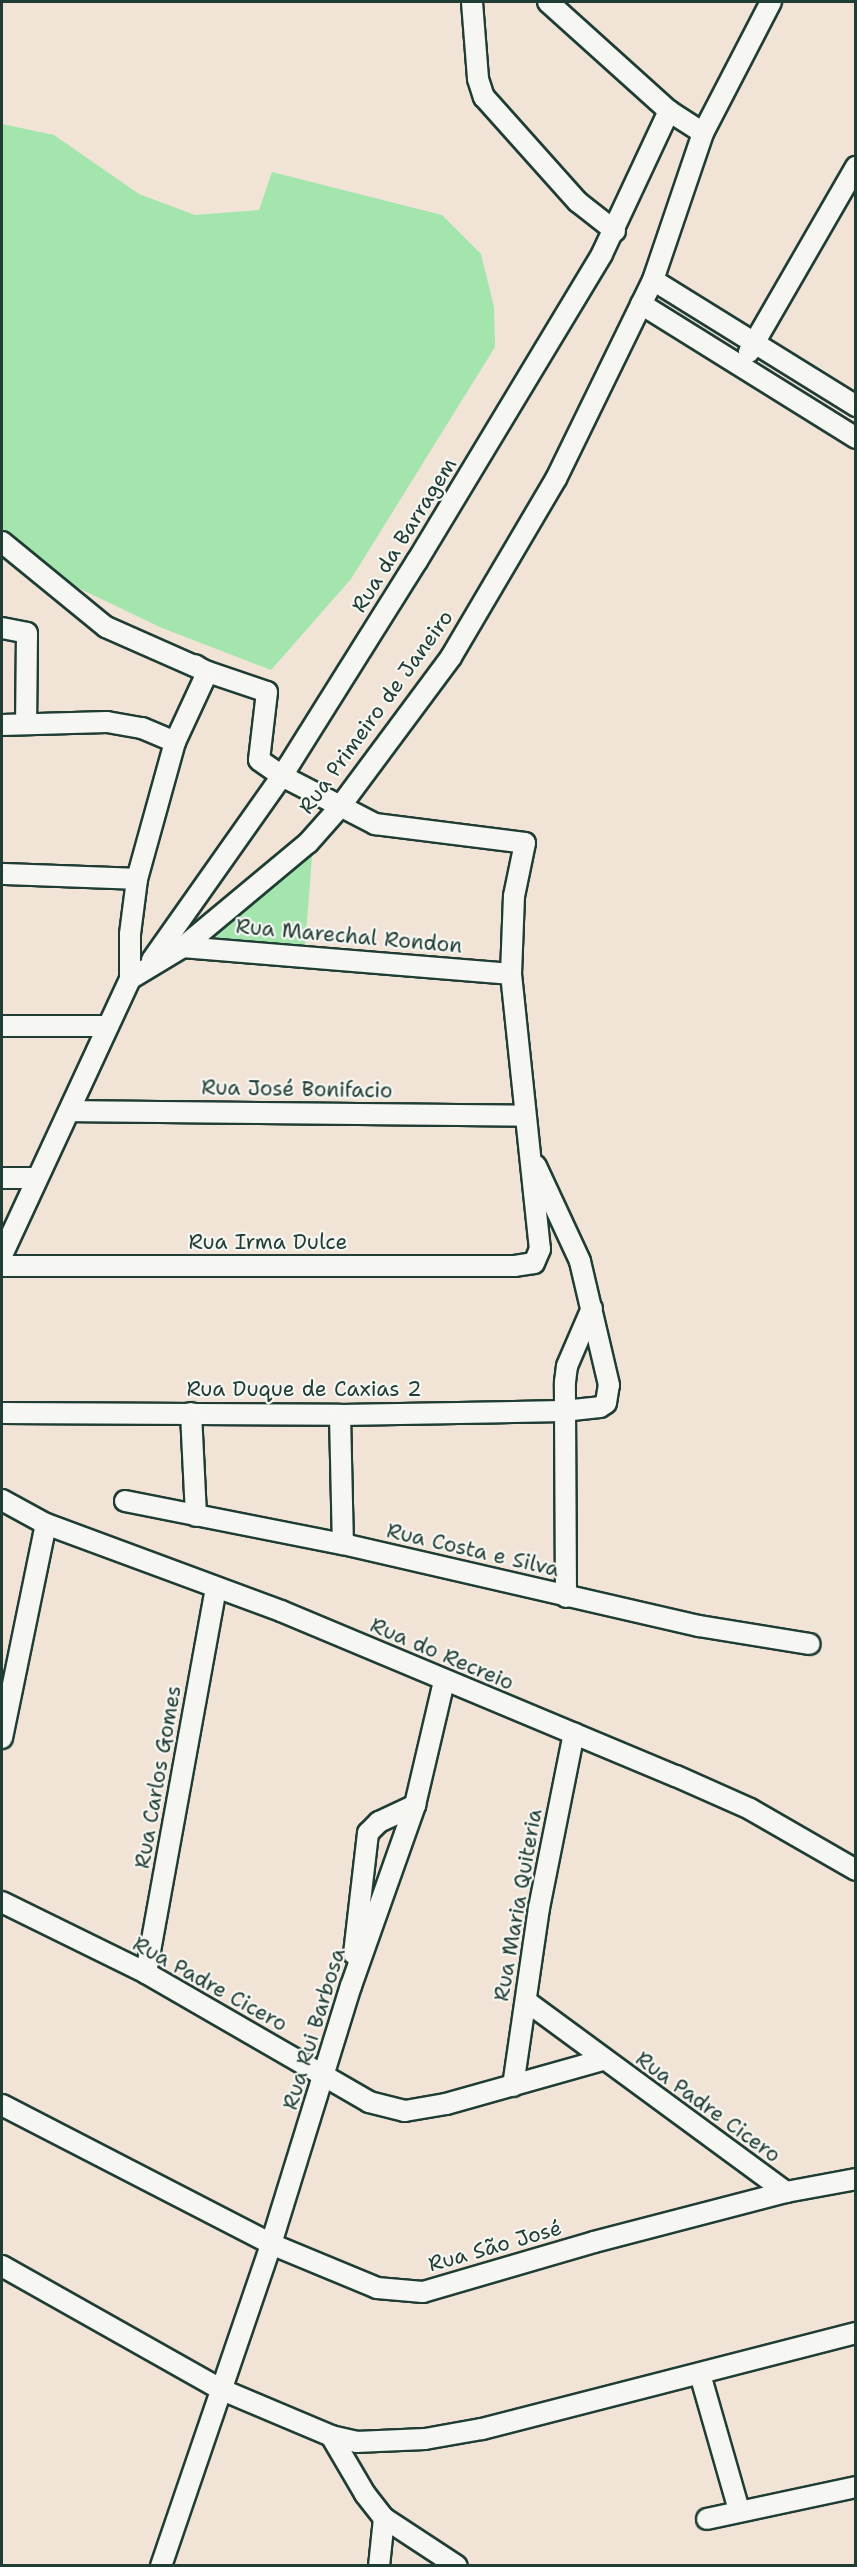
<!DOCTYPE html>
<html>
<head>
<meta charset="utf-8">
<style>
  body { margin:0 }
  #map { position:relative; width:857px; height:2567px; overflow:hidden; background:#f1e4d6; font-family:"Shantell Sans",sans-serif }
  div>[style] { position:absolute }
  .green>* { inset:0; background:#a4e4ad }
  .roads { filter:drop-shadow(2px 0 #1f3d34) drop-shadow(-2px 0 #1f3d34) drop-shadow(0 2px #1f3d34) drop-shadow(0 -2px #1f3d34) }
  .minor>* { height:20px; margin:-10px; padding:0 10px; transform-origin:10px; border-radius:10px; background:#f6f6f2 }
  span { translate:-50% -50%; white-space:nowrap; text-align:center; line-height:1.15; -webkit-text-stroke:4.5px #f6f6f2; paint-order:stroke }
  .street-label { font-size:21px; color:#1f3d34 }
  .frame { position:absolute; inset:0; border:3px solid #1f3d34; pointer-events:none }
</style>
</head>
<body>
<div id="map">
  <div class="green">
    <i style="clip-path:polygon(2px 124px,54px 135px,139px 194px,195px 215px,259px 210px,272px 172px,442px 215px,481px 254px,494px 307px,495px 347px,351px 579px,271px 670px,162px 628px,74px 586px,2px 530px)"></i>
    <i style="clip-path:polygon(313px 843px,305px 947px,217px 943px,217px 931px)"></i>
  </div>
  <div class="roads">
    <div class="minor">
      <i style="left:472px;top:2px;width:77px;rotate:85.5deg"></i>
      <i style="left:478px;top:79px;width:19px;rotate:72deg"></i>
      <i style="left:484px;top:97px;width:141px;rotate:48.2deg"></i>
      <i style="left:578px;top:202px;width:47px;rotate:38.1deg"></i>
      <i style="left:548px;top:2px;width:163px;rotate:42deg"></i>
      <i style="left:669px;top:111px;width:40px;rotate:32.9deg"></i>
      <i style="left:653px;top:280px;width:239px;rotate:31.8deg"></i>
      <i style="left:641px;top:304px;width:253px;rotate:31.9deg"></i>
      <i style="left:749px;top:352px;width:214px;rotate:-60deg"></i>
      <i style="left:2px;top:542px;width:134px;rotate:39.3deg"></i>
      <i style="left:106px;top:627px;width:111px;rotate:23.8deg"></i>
      <i style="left:208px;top:672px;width:62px;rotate:18.7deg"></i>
      <i style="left:267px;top:692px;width:68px;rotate:96.7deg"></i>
      <i style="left:259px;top:760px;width:28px;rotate:35deg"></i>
      <i style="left:282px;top:776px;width:105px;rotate:27.3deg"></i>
      <i style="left:375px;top:824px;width:151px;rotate:7.2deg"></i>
      <i style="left:525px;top:843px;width:54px;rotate:101.7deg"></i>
      <i style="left:514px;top:896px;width:78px;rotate:92.2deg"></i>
      <i style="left:511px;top:974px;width:277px;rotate:84deg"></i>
      <i style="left:540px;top:1249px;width:15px;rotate:113deg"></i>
      <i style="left:534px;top:1263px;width:19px;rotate:171deg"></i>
      <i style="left:515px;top:1266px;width:513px;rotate:180deg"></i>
      <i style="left:2px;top:628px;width:25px;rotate:11deg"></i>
      <i style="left:27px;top:633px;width:91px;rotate:90.6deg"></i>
      <i style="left:2px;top:725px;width:105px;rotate:-1.6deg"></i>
      <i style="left:107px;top:722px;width:36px;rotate:10deg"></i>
      <i style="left:142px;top:728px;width:36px;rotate:23deg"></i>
      <i style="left:2px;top:874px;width:135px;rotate:2.1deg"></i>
      <i style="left:183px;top:947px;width:329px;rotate:4.7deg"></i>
      <i style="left:152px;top:960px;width:225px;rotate:-54.8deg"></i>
      <i style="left:282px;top:776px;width:254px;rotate:-57.9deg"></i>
      <i style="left:417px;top:561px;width:358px;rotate:-58.9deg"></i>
      <i style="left:602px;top:254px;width:158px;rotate:-64.9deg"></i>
      <i style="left:130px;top:979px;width:45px;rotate:-90deg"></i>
      <i style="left:130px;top:934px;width:55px;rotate:-82.7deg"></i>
      <i style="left:137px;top:879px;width:142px;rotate:-74.5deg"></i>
      <i style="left:175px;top:742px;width:76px;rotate:-65.1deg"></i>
      <i style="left:207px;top:673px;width:14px;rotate:-146deg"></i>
      <i style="left:2px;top:1026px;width:106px"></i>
      <i style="left:70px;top:1111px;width:453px;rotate:0.6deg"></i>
      <i style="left:2px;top:1178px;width:35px"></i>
      <i style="left:2px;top:1255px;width:304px;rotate:-65.1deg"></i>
      <i style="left:130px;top:979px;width:62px;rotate:-31.1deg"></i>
      <i style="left:183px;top:947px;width:163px;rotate:-39.8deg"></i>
      <i style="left:308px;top:843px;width:47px;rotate:-48.5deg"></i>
      <i style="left:339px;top:808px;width:188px;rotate:-53.4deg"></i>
      <i style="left:451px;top:657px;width:207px;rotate:-59.5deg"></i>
      <i style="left:556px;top:479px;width:221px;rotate:-64deg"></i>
      <i style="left:653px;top:280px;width:155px;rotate:-71.2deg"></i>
      <i style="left:703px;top:133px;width:148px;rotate:-62.6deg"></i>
      <i style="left:2px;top:1413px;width:338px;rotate:0.3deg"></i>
      <i style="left:340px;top:1415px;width:223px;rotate:-1deg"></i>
      <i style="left:563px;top:1411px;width:37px;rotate:-6deg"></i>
      <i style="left:600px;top:1407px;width:7px;rotate:-34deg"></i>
      <i style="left:606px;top:1403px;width:18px;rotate:-81deg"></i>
      <i style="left:609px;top:1385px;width:127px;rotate:-103.2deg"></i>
      <i style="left:580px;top:1261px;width:105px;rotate:-114.9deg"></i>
      <i style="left:191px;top:1413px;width:103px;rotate:87.2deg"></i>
      <i style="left:340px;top:1415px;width:129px;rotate:88.7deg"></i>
      <i style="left:2px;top:1500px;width:50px;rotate:28.6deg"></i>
      <i style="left:46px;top:1524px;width:251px;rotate:20.3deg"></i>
      <i style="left:281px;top:1611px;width:428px;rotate:22.7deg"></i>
      <i style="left:676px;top:1776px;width:81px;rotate:24deg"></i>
      <i style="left:750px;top:1809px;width:122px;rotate:29.9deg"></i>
      <i style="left:125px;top:1501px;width:222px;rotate:11.2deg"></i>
      <i style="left:343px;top:1544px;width:365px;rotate:13deg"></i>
      <i style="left:699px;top:1626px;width:112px;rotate:9.2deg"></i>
      <i style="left:566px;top:1597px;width:215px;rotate:-90.3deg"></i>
      <i style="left:565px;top:1382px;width:16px;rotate:-83deg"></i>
      <i style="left:567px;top:1366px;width:63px;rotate:-66.7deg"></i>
      <i style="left:2px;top:1738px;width:218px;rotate:-78.4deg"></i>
      <i style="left:2px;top:1902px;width:161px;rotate:26.2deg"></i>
      <i style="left:146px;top:1973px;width:258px;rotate:30deg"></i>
      <i style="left:369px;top:2102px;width:37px;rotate:14deg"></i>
      <i style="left:405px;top:2111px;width:42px;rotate:-9.7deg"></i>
      <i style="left:446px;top:2104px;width:163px;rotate:-15.7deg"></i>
      <i style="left:354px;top:1954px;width:122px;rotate:-83.4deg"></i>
      <i style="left:368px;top:1833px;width:16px;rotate:-45deg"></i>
      <i style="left:379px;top:1822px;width:40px;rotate:-25deg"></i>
      <i style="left:146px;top:1973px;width:390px;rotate:-79.7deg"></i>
      <i style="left:526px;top:2001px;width:323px;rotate:36.3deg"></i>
      <i style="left:513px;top:2086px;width:180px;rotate:-81.7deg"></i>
      <i style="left:539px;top:1908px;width:178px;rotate:-78.7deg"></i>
      <i style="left:2px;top:2105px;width:303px;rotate:27.3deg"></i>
      <i style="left:271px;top:2244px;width:115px;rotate:22.5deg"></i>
      <i style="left:377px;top:2288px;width:46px;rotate:5deg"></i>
      <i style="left:423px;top:2292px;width:178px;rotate:-16.3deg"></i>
      <i style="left:594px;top:2242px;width:198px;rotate:-14.6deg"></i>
      <i style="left:786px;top:2192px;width:71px;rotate:-10.5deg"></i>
      <i style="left:2px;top:2266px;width:250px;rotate:29.4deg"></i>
      <i style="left:220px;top:2389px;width:121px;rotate:22.9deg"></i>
      <i style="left:331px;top:2436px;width:26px;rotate:13deg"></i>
      <i style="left:356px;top:2442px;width:69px;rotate:-2.5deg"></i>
      <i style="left:425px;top:2439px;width:58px;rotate:-10deg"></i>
      <i style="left:482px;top:2429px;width:386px;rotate:-14.4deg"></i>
      <i style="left:700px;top:2374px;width:141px;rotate:74deg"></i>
      <i style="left:331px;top:2436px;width:67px;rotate:59.6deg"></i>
      <i style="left:365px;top:2494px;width:31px;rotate:52deg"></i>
      <i style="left:384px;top:2518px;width:48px;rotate:95.9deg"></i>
      <i style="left:384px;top:2518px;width:87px;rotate:33.3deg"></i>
      <i style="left:707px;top:2519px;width:152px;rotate:-12.1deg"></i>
      <i style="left:161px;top:2566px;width:340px;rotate:-71.1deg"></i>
      <i style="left:271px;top:2244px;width:270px;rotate:-72.8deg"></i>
      <i style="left:351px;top:1986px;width:192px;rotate:-70.5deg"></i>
      <i style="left:415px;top:1805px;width:127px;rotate:-76.8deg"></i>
    </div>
  </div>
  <div class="street-label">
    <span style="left:404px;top:535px;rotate:-58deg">Rua da Barragem</span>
    <span style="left:376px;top:712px;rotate:-54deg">Rua Primeiro de Janeiro</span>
    <span style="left:349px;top:936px;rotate:5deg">Rua Marechal Rondon</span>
    <span style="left:297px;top:1089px;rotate:1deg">Rua José Bonifacio</span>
    <span style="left:268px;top:1242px">Rua Irma Dulce</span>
    <span style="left:304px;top:1389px">Rua Duque de Caxias 2</span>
    <span style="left:473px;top:1550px;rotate:13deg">Rua Costa e Silva</span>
    <span style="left:442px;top:1654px;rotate:23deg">Rua do Recreio</span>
    <span style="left:158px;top:1777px;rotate:-80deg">Rua Carlos Gomes</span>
    <span style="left:518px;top:1905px;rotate:-80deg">Rua Maria Quiteria</span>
    <span style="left:210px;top:1984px;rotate:29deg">Rua Padre Cicero</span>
    <span style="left:314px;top:2029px;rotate:-73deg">Rua Rui Barbosa</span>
    <span style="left:708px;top:2107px;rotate:36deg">Rua Padre Cicero</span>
    <span style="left:495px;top:2246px;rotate:-16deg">Rua São José</span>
  </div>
  <div class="frame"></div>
</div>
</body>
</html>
